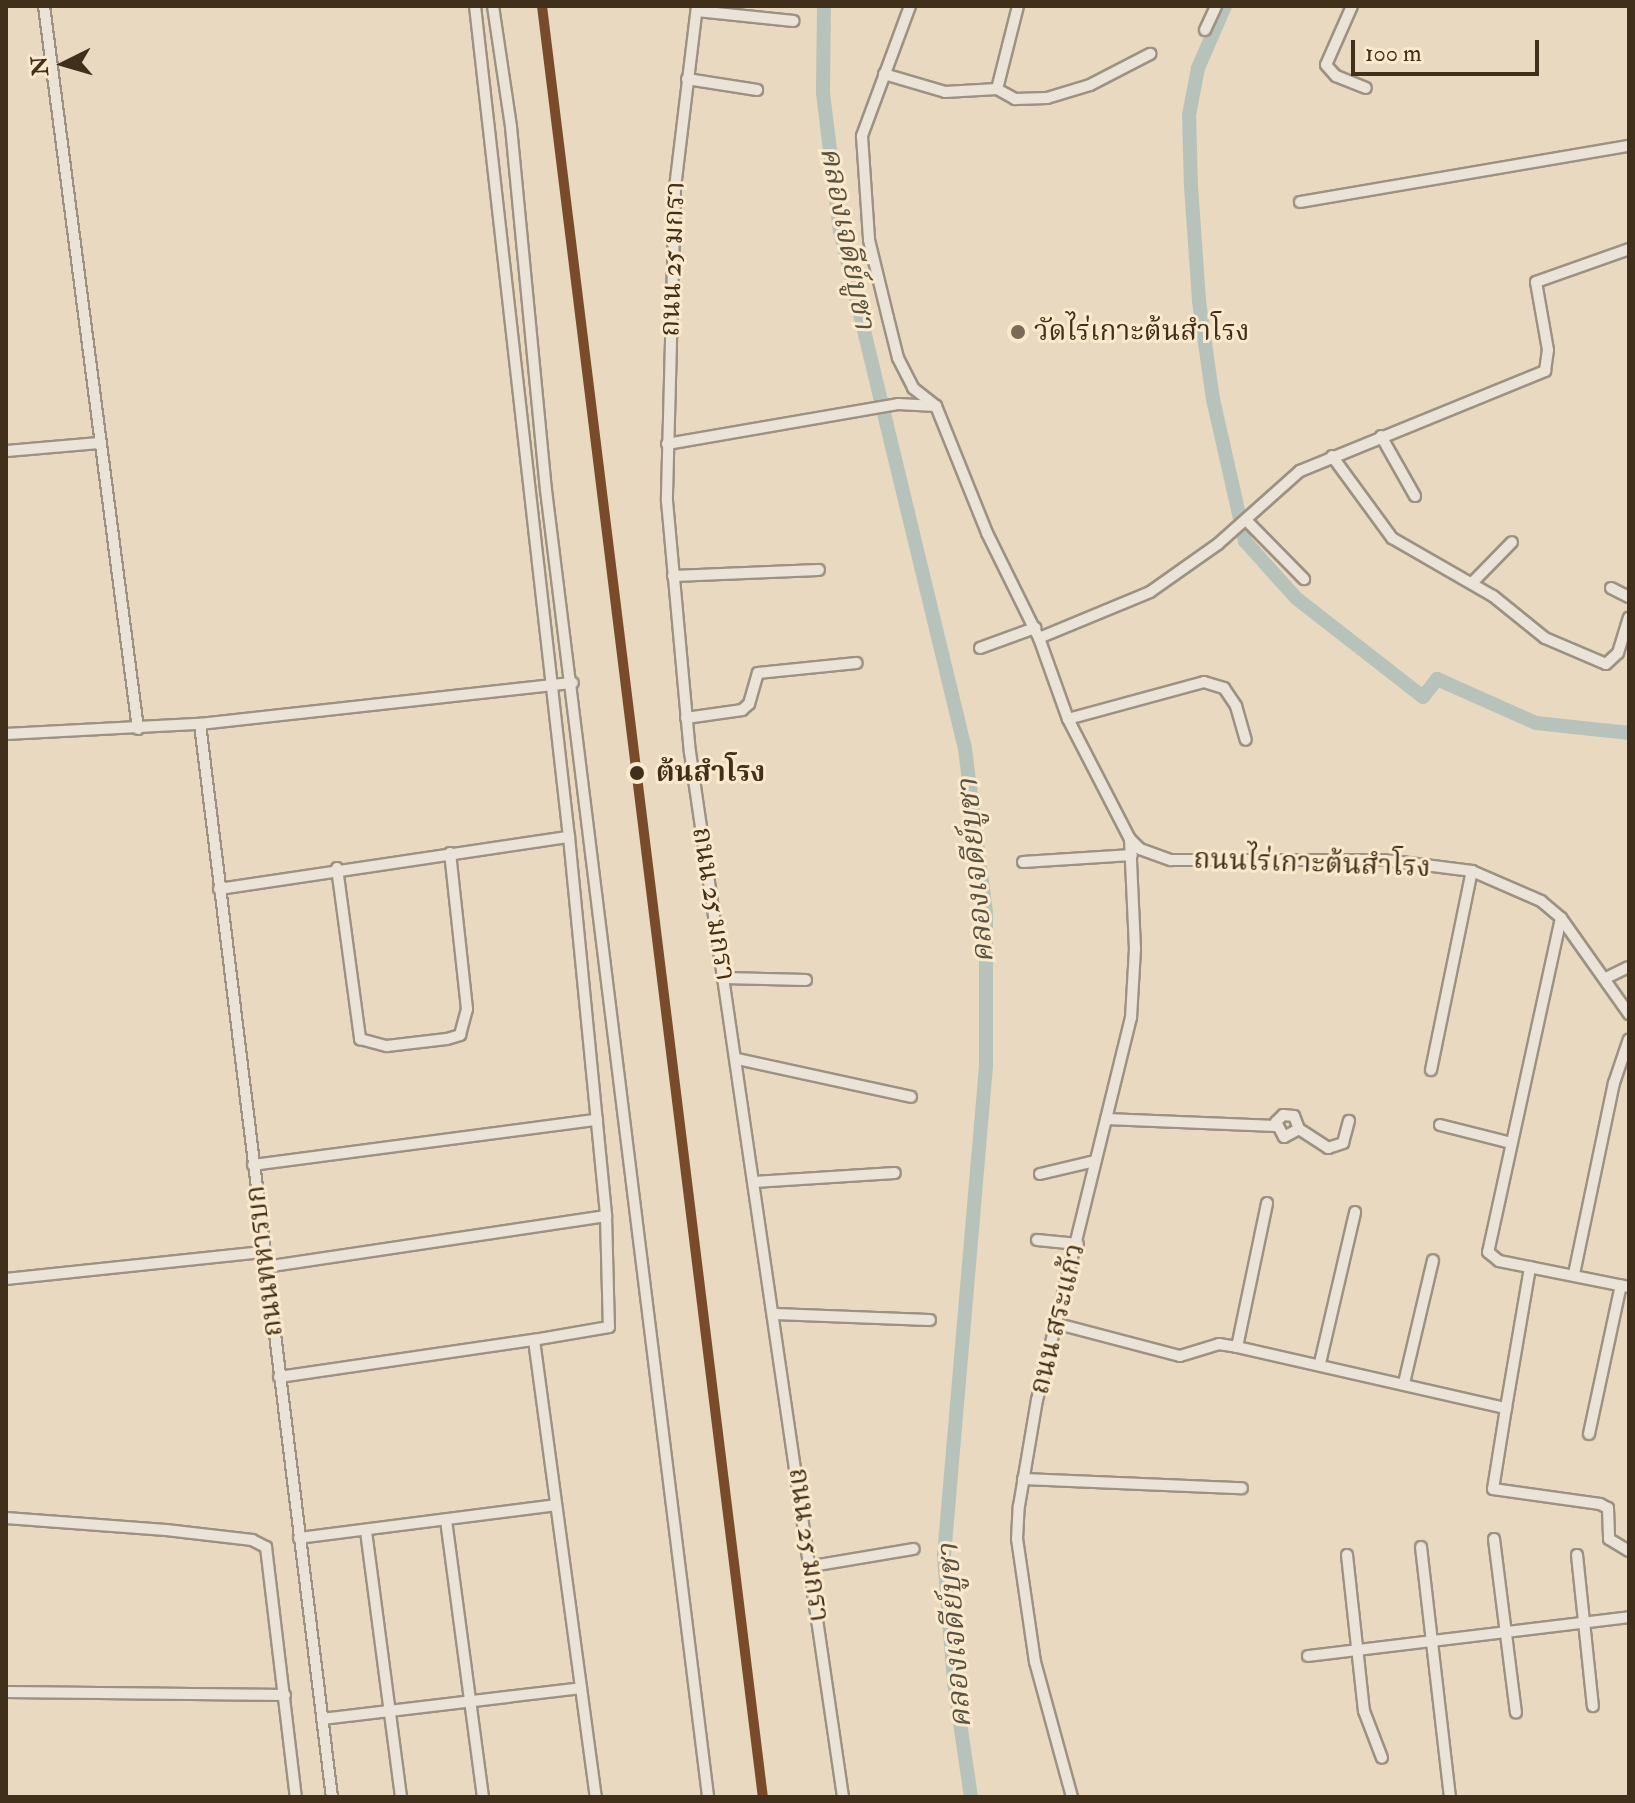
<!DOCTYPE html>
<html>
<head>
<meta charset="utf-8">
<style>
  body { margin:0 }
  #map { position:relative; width:1635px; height:1803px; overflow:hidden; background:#e8d9c0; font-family:"IM FELL Double Pica","Noto Serif Thai",serif }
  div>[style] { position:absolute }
  .canal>* { height:14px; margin:-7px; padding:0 7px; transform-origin:7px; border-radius:7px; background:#b7c3ba }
  .roads { filter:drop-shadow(2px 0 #9d9282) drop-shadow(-2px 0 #9d9282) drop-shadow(0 2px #9d9282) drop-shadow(0 -2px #9d9282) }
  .minor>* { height:10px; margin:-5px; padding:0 5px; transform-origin:5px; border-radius:5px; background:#ebe3d7 }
  .rail-1>* { height:10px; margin:-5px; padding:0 5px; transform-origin:5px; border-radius:5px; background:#7a4b2a }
  .dots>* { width:22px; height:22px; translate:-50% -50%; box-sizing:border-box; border:4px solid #fae9cc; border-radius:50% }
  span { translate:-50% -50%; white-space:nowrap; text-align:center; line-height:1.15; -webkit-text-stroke:6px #fae9cc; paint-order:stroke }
  .street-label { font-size:28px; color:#402f1b }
  .poi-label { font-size:28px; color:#402f1b }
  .left { translate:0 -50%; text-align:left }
  .stop-label { font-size:28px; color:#402f1b; font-weight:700 }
  .water-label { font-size:30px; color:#585242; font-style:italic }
  .frame { position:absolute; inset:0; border:8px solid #402f1b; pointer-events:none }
  .north { position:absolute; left:24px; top:24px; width:80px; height:80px; -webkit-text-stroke:6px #fae9cc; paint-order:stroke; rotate:265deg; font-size:22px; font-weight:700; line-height:32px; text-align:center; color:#402f1b }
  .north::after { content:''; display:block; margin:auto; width:28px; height:36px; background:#402f1b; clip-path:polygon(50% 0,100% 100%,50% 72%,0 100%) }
  .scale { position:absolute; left:1351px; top:40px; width:188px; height:36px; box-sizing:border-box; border:4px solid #402f1b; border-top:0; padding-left:10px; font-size:24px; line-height:28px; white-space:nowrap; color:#402f1b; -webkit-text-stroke:6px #fae9cc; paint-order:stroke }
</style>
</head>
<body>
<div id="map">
  <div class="canal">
    <i style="left:824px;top:6px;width:87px;rotate:90.7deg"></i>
    <i style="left:823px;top:93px;width:139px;rotate:83deg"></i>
    <i style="left:840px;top:231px;width:533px;rotate:76.43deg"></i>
    <i style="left:965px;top:749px;width:164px;rotate:82.7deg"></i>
    <i style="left:986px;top:912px;width:154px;rotate:90deg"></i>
    <i style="left:986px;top:1066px;width:493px;rotate:94.9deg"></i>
    <i style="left:944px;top:1557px;width:125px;rotate:85.4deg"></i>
    <i style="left:954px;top:1682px;width:116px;rotate:81.6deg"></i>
    <i style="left:1225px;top:6px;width:68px;rotate:113.5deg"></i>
    <i style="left:1198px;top:68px;width:48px;rotate:100.8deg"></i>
    <i style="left:1189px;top:115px;width:71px;rotate:88.4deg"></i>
    <i style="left:1191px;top:186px;width:115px;rotate:86deg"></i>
    <i style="left:1199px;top:301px;width:99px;rotate:81.9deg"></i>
    <i style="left:1213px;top:399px;width:146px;rotate:77.3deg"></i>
    <i style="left:1245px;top:541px;width:76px;rotate:48.2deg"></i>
    <i style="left:1296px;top:598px;width:161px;rotate:37.9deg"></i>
    <i style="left:1423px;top:697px;width:23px;rotate:-52deg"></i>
    <i style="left:1437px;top:679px;width:108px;rotate:24deg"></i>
    <i style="left:1536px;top:723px;width:94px;rotate:6.1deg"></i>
  </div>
  <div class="roads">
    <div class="minor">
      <i style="left:44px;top:6px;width:729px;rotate:82.59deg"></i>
      <i style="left:475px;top:6px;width:836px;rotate:83.55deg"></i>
      <i style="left:569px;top:837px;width:381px;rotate:84.4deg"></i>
      <i style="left:606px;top:1216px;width:111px;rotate:88.5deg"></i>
      <i style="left:609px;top:1327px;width:76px;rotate:170.2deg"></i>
      <i style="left:534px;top:1340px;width:461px;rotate:82.3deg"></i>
      <i style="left:493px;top:6px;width:122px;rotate:81.5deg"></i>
      <i style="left:511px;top:127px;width:365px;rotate:84.5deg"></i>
      <i style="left:546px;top:490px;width:1317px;rotate:82.93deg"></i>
      <i style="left:697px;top:6px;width:184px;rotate:96.9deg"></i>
      <i style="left:675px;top:189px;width:312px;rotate:91.5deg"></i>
      <i style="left:667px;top:501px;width:252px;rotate:84.8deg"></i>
      <i style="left:690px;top:752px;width:1056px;rotate:81.67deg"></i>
      <i style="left:910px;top:6px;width:139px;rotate:110.3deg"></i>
      <i style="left:862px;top:136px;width:104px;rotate:86.1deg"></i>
      <i style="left:869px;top:240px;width:80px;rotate:76.3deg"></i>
      <i style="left:888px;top:318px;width:41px;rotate:76deg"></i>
      <i style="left:898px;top:358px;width:34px;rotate:63deg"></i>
      <i style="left:913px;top:388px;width:29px;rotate:38deg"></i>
      <i style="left:936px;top:406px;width:137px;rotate:68.1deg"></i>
      <i style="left:987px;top:533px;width:117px;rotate:63.7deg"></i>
      <i style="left:1039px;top:638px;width:86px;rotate:70.3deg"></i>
      <i style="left:1068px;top:719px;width:135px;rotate:62.7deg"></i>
      <i style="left:1130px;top:839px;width:14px;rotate:45deg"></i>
      <i style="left:1140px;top:849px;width:33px;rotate:20deg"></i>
      <i style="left:1171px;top:860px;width:214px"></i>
      <i style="left:1385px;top:860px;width:88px;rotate:7.2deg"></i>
      <i style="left:1472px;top:871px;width:75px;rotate:23.5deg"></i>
      <i style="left:1541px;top:901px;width:26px;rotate:40deg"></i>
      <i style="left:1561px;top:918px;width:118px;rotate:54.7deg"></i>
      <i style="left:1352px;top:6px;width:64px;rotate:113.8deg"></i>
      <i style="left:1326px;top:65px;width:15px;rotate:48deg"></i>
      <i style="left:1336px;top:76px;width:32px;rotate:22deg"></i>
      <i style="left:697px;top:11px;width:97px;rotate:5.9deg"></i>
      <i style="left:1205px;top:30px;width:26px;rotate:-65deg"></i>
      <i style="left:884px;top:74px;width:64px;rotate:16.4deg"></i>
      <i style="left:945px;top:92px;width:52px;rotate:-3.3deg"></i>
      <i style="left:997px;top:89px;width:86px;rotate:-75.8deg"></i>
      <i style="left:687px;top:79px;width:71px;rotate:8.9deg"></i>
      <i style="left:997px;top:89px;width:21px;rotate:29deg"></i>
      <i style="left:1015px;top:99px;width:32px;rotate:-2deg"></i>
      <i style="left:1047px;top:98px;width:45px;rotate:-16.8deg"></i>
      <i style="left:1090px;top:85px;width:68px;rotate:-27.3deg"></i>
      <i style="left:1300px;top:202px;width:334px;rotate:-9.7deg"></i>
      <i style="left:1381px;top:436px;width:69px;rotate:60.5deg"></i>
      <i style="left:667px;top:444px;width:234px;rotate:-9.8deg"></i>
      <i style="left:898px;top:404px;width:38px;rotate:3deg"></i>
      <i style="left:6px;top:451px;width:94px;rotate:-4.9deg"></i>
      <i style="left:1332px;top:456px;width:102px;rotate:53.8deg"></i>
      <i style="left:1392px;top:538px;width:116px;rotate:29.9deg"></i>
      <i style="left:1493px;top:596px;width:67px;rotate:38.9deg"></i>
      <i style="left:1545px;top:638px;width:66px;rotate:23.1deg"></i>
      <i style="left:1606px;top:664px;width:16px;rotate:-43deg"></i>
      <i style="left:1618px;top:653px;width:37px;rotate:-73deg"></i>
      <i style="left:1246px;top:520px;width:83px;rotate:45.5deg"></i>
      <i style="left:673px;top:576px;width:146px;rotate:-2.4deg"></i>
      <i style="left:1472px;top:583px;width:57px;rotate:-45.7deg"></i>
      <i style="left:1611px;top:588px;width:20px;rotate:27deg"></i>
      <i style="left:1039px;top:638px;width:120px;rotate:-22.5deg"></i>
      <i style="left:1150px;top:592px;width:83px;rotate:-35.2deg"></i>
      <i style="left:1218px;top:544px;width:110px;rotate:-41.7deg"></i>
      <i style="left:1300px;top:471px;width:265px;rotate:-22.2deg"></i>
      <i style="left:1545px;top:371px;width:21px;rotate:-82deg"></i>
      <i style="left:1548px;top:350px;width:69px;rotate:-100deg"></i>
      <i style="left:1536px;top:282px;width:99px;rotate:-19.5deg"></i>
      <i style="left:980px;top:648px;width:59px;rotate:-20deg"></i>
      <i style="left:686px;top:718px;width:57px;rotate:-8.1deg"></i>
      <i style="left:742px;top:710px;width:9px;rotate:-41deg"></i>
      <i style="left:749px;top:704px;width:32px;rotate:-74deg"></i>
      <i style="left:758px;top:673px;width:99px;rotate:-5.8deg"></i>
      <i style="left:1068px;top:719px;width:141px;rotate:-15.2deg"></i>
      <i style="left:1204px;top:682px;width:21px;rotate:17deg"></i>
      <i style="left:1224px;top:688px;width:22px;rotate:56deg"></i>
      <i style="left:1236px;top:706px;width:35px;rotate:74deg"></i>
      <i style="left:200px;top:724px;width:1081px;rotate:82.99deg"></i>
      <i style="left:6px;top:734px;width:194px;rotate:-3deg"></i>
      <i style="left:200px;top:724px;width:375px;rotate:-6.3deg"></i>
      <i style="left:1023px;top:862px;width:109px;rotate:-3.7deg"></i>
      <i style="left:337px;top:868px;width:173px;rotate:82.3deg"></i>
      <i style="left:360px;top:1039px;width:28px;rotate:15deg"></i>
      <i style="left:387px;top:1046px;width:60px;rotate:-6.7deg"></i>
      <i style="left:447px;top:1039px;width:14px;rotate:-17deg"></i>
      <i style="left:460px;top:1035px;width:27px;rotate:-75deg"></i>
      <i style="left:467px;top:1009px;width:157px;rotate:-96.2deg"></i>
      <i style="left:219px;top:889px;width:354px;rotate:-8.5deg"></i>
      <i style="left:1561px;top:918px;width:342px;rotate:102.3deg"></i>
      <i style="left:1488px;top:1252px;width:14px;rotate:39deg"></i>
      <i style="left:1499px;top:1261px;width:133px;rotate:11.3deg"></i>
      <i style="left:724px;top:978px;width:82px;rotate:1.4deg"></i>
      <i style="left:1606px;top:978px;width:25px;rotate:-26deg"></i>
      <i style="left:737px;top:1059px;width:178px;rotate:12.3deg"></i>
      <i style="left:1431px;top:1070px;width:203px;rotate:-78.4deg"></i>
      <i style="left:1106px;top:1119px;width:170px;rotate:2.4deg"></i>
      <i style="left:1440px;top:1125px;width:73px;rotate:14.2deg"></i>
      <i style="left:1299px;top:1129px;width:17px;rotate:152deg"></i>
      <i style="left:1284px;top:1137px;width:17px;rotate:-118deg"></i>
      <i style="left:1276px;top:1122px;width:10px;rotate:-45deg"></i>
      <i style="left:1283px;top:1115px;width:11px;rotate:5deg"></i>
      <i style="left:1294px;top:1116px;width:14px;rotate:69deg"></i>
      <i style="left:1299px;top:1129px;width:35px;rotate:33deg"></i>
      <i style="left:1328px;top:1148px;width:16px;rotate:-18deg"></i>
      <i style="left:1343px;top:1143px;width:23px;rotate:-75deg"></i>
      <i style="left:253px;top:1165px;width:347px;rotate:-7.5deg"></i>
      <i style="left:1040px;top:1174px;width:57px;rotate:-13.3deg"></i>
      <i style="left:754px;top:1182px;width:141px;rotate:-3.7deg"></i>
      <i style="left:1037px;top:1240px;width:41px;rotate:5.6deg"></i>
      <i style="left:265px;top:1267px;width:345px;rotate:-8.5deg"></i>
      <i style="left:1574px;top:1274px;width:195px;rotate:-78.2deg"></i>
      <i style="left:1614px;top:1083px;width:46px;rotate:-71.2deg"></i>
      <i style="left:6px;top:1279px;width:258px;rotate:-6deg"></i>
      <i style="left:774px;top:1314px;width:156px;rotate:2.2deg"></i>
      <i style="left:1058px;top:1324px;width:126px;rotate:14.7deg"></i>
      <i style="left:1180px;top:1356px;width:41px;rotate:-17.1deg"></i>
      <i style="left:1219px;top:1344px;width:18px;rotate:9deg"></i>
      <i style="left:1237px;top:1347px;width:276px;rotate:12.8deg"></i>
      <i style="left:1506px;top:1408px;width:82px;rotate:99.1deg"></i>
      <i style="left:1493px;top:1489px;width:108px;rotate:8deg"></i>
      <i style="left:1600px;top:1504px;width:9px;rotate:27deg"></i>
      <i style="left:1608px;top:1508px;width:31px;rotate:88deg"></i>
      <i style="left:1609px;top:1539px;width:23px;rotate:31deg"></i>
      <i style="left:1237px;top:1347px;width:147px;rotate:-78.2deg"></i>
      <i style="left:1320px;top:1363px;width:155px;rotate:-76.9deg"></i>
      <i style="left:279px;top:1377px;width:258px;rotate:-8.3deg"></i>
      <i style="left:1404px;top:1383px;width:126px;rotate:-76.7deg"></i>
      <i style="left:1506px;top:1408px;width:143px;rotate:-80.3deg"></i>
      <i style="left:1589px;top:1434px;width:152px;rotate:-77.9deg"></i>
      <i style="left:1023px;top:1479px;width:219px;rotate:2.4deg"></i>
      <i style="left:6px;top:1518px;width:160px;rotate:4.3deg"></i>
      <i style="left:166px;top:1530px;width:87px;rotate:6.6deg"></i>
      <i style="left:252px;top:1540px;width:16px;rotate:27deg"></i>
      <i style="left:266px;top:1547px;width:252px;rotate:83.2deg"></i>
      <i style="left:446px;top:1520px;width:279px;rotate:82.4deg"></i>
      <i style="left:366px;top:1531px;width:268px;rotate:82.5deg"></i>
      <i style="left:299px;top:1538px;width:259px;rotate:-7.3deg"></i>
      <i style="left:1494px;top:1539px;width:175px;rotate:82.8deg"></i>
      <i style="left:1421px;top:1547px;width:252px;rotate:83.4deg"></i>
      <i style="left:1347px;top:1555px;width:157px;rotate:83.8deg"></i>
      <i style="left:1364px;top:1711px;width:50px;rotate:69deg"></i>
      <i style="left:1577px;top:1555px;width:152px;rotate:84deg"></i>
      <i style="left:812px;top:1566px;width:103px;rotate:-9.5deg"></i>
      <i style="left:1308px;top:1656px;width:323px;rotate:-6.9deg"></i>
      <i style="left:6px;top:1692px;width:279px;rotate:0.6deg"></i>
      <i style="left:322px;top:1719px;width:261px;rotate:-6.8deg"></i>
      <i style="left:1072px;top:1797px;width:140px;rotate:-105.3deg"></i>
      <i style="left:1035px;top:1662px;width:124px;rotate:-98.3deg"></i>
      <i style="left:1017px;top:1539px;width:33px;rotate:-87deg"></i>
      <i style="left:1019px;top:1506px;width:108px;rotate:-80.4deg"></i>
      <i style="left:1037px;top:1400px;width:393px;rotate:-76.2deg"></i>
      <i style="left:1131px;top:1018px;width:69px;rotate:-86.7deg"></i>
      <i style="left:1135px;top:949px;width:110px;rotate:-92.6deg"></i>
    </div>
  </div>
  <div class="rail-1">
    <i style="left:542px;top:6px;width:1805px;rotate:82.97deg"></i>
  </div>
  <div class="dots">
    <i style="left:1018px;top:332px;background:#7b6a55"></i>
    <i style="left:637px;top:773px;background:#402f1b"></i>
  </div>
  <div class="street-label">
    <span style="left:673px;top:259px;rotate:-88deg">ถนน 25 มกรา</span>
    <span style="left:1312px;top:864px;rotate:2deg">ถนนไร่เกาะต้นสำโรง</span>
    <span style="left:713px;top:904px;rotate:81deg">ถนน 25 มกรา</span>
    <span style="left:265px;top:1261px;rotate:-97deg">ถนนทหารบก</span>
    <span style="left:1058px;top:1319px;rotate:-76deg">ถนน สระแก้ว</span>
    <span style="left:808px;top:1545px;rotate:82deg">ถนน 25 มกรา</span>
  </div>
  <div class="poi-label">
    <span class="left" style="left:1034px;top:332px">วัดไร่เกาะต้นสำโรง</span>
  </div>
  <div class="stop-label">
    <span class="left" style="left:656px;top:773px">ต้นสำโรง</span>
  </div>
  <div class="water-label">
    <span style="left:847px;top:238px;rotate:79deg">คลองเจดีย์บูชา</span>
    <span style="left:976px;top:871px;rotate:-95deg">คลองเจดีย์บูชา</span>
    <span style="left:955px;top:1636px;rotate:-94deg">คลองเจดีย์บูชา</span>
  </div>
  <div class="frame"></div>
  <div class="north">N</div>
  <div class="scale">100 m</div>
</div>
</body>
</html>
